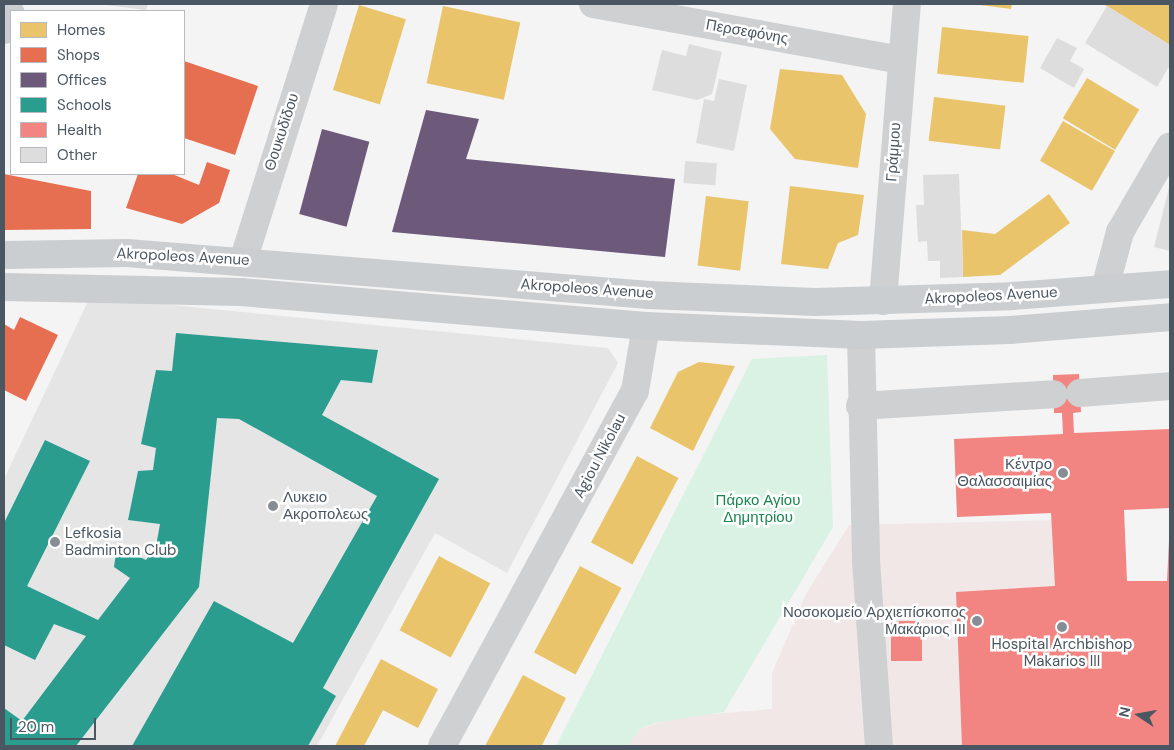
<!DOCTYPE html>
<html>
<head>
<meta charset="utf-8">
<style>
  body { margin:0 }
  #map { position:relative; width:1174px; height:750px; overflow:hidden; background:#f4f4f4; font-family:"DM Sans",sans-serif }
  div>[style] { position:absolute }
  .education>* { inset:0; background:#e6e5e6 }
  .medical>* { inset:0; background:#f1e7e6 }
  .green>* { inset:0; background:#d9f2e3 }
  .homes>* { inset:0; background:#e9c46a; transform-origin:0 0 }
  .shops>* { inset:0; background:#e76f51 }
  .offices>* { inset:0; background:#6d597a; transform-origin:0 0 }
  .schools>* { inset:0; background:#2a9d8f }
  .health>* { inset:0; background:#f28482; transform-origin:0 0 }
  .building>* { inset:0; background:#ddddde; transform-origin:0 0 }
  .minor>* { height:28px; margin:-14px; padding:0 14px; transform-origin:14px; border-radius:14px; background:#ced0d2 }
  .major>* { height:28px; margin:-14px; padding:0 14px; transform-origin:14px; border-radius:14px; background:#caced1 }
  .dots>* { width:14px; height:14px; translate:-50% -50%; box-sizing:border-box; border:2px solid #fff; border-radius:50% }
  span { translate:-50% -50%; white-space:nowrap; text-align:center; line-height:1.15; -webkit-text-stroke:5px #fff; paint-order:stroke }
  .street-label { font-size:15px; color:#4a5661 }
  .poi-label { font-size:15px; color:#4a5661 }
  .right { translate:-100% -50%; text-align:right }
  .left { translate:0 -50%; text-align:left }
  .park-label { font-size:15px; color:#17864f }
  .frame { position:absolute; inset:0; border:5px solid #4a5661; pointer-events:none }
  .legend { position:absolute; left:10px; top:10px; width:175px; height:165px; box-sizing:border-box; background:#fff; border:1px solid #b7bbc0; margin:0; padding:6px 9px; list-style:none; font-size:15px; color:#4a5661 }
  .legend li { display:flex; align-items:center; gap:10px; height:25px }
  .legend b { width:25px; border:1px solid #b7bbc0 }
  .north { position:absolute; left:1114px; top:690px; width:50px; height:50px; -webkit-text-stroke:4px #fff; paint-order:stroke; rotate:282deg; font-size:14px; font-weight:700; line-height:20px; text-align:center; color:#4a5661 }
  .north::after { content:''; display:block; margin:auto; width:18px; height:22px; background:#4a5661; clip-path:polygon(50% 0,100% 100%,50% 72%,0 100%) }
  .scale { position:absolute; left:10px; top:718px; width:86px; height:22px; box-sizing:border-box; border:2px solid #4a5661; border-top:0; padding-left:6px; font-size:15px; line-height:18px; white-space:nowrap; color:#4a5661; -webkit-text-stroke:4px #fff; paint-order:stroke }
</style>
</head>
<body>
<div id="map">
  <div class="education">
    <i style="clip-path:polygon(90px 297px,608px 348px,618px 363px,507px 573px,435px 533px,317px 746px,4px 746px,4px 479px)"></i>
  </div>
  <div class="medical">
    <i style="clip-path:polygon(1061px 520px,1067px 600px,1157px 598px,1164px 746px,628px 746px,640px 729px,675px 717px,772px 709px,772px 673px,806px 594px,849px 525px)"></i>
  </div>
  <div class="green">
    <i style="clip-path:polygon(827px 355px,833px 527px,724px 712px,655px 723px,640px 729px,628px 746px,556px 746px,752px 359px)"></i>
  </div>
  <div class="homes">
    <i style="clip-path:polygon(972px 4px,1012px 4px,1011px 9px)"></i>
    <i style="clip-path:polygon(1103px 4px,1170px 4px,1170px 45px,1107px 6px)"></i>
    <i style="left:359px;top:5px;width:49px;height:89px;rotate:17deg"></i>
    <i style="left:443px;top:6px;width:79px;height:79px;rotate:12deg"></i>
    <i style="left:942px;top:27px;width:87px;height:47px;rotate:6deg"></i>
    <i style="clip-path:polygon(780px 69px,842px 75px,866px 114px,858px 168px,795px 159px,770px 129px)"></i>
    <i style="left:1087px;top:78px;width:61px;height:47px;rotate:31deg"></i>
    <i style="left:934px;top:97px;width:72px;height:44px;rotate:7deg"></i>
    <i style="left:1063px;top:121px;width:60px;height:46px;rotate:30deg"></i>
    <i style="clip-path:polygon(790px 186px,864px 195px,858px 235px,838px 243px,828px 269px,781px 264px)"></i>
    <i style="clip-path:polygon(1049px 194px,1070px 223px,1000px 275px,963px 277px,962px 230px,995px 234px)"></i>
    <i style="left:706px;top:196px;width:43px;height:70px;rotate:7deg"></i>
    <i style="clip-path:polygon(699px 362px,735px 366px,693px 451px,650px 428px,678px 372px)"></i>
    <i style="left:637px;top:456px;width:47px;height:98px;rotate:28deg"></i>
    <i style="left:439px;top:556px;width:58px;height:84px;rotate:28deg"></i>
    <i style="left:580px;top:566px;width:47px;height:98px;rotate:28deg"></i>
    <i style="clip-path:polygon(381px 659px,438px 689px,418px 728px,383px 710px,364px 746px,335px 746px)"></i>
    <i style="clip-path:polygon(523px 675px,566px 698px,542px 745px,485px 746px)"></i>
  </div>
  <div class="shops">
    <i style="clip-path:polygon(184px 61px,258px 86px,235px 155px,184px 138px)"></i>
    <i style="clip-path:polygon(207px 162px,230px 170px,219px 203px,182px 224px,126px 208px,138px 174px,172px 174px,199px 185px)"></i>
    <i style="clip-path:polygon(4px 174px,91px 191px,91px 229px,4px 230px)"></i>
    <i style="clip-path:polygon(20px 317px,58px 335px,26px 401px,4px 390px,4px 324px,14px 330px)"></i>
  </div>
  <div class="offices">
    <i style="clip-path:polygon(426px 110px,479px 119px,466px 159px,675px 179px,665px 257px,392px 232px)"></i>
    <i style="left:322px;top:129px;width:49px;height:88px;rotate:15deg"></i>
  </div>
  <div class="schools">
    <i style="clip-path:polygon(176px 333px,378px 350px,372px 383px,341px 380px,322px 415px,439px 479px,323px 688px,336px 696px,308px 746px,132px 746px,214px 601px,293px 643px,377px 496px,239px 419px,217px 418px,199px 587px,76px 746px,4px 746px,4px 708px,22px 721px,86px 636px,54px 624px,35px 660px,4px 645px,4px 523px,45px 440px,90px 461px,27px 586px,98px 620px,130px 578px,114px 567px,117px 546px,146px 560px,156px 546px,160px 524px,128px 520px,138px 471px,153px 470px,156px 448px,141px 444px,156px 370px,172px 371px)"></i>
  </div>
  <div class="health">
    <i style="clip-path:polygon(1079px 374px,1081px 412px,1073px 413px,1074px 433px,1170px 429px,1170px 508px,1124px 510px,1127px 581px,1167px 581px,1170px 520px,1170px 746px,962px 746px,956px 592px,1055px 586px,1051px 513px,957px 517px,954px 439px,1063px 434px,1062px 413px,1054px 413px,1053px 375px)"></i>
    <i style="left:891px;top:621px;width:31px;height:40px"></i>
  </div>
  <div class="building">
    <i style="clip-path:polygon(98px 4px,148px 4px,146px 10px)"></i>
    <i style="clip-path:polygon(1107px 6px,1170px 45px,1170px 65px,1157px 87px,1085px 43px)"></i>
    <i style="clip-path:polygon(1057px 38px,1077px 48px,1070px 61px,1084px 69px,1074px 88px,1040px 68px)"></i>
    <i style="clip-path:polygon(689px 44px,722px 52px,712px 94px,697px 100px,652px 90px,662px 50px,686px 56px)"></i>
    <i style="clip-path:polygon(719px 79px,747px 85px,734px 151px,696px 143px,704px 99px,714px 101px)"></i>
    <i style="left:685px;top:161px;width:32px;height:22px;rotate:4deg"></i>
    <i style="clip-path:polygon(959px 174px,963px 277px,940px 278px,940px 261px,928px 261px,927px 241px,918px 242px,916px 205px,924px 205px,923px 175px)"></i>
    <i style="clip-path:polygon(1170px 184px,1170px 251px,1154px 247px)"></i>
  </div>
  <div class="minor">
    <i style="left:593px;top:4px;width:313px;rotate:10.3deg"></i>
    <i style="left:243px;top:261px;width:269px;rotate:-72.5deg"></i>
    <i style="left:1105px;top:288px;width:58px;rotate:-75deg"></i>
    <i style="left:1120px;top:232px;width:99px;rotate:-59.8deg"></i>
    <i style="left:883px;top:301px;width:298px;rotate:-85.4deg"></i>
    <i style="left:861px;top:335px;width:226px;rotate:88.7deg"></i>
    <i style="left:866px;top:561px;width:185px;rotate:86deg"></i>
    <i style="left:1080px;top:393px;width:90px;rotate:-4.4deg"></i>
    <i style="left:860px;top:406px;width:194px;rotate:-3.5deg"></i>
    <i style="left:442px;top:746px;width:404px;rotate:-61.5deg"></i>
    <i style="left:635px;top:391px;width:66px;rotate:-80.4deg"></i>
  </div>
  <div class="major">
    <i style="left:4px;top:30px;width:18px;rotate:-68deg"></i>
    <i style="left:4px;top:255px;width:123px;rotate:-0.9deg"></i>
    <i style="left:127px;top:253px;width:524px;rotate:4.6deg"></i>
    <i style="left:649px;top:295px;width:166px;rotate:2.4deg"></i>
    <i style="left:815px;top:302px;width:197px;rotate:-1.7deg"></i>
    <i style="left:1012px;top:296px;width:158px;rotate:-4.3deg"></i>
    <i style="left:4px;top:287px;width:237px;rotate:1.2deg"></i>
    <i style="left:241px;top:292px;width:406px;rotate:4.8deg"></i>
    <i style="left:646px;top:326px;width:215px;rotate:2.4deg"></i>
    <i style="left:861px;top:335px;width:149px;rotate:-1.9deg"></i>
    <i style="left:1010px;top:330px;width:161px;rotate:-4.6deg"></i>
  </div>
  <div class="dots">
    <i style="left:1063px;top:473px;background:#868d94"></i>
    <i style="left:273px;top:506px;background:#868d94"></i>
    <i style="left:55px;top:542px;background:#868d94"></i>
    <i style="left:977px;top:621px;background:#868d94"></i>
    <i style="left:1062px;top:627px;background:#868d94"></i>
  </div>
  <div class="street-label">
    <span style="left:747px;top:32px;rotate:10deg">Περσεφόνης</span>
    <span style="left:282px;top:132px;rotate:-72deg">Θουκυδίδου</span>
    <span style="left:894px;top:152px;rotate:-86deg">Γράμμου</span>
    <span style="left:183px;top:257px;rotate:3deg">Akropoleos Avenue</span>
    <span style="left:587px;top:289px;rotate:4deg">Akropoleos Avenue</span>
    <span style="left:991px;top:296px;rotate:-3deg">Akropoleos Avenue</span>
    <span style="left:600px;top:456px;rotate:-62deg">Agiou Nikolau</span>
  </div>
  <div class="poi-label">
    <span class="right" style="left:1052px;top:473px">Κέντρο<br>Θαλασσαιμίας</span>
    <span class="left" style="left:283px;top:506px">Λυκειο<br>Ακροπολεως</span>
    <span class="left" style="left:65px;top:542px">Lefkosia<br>Badminton Club</span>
    <span class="right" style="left:966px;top:621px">Νοσοκομείο Αρχιεπίσκοπος<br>Μακάριος ΙΙΙ</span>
    <span style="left:1062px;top:653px">Hospital Archbishop<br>Makarios III</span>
  </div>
  <div class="park-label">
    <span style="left:758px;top:509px">Πάρκο Αγίου<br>Δημητρίου</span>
  </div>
  <div class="frame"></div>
  <ul class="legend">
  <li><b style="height:14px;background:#e9c46a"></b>Homes</li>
  <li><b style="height:14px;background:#e76f51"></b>Shops</li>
  <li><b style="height:14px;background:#6d597a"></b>Offices</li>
  <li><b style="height:14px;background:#2a9d8f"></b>Schools</li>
  <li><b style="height:14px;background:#f28482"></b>Health</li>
  <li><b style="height:14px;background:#ddddde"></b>Other</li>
  </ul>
  <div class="north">N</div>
  <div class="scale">20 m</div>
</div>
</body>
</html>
